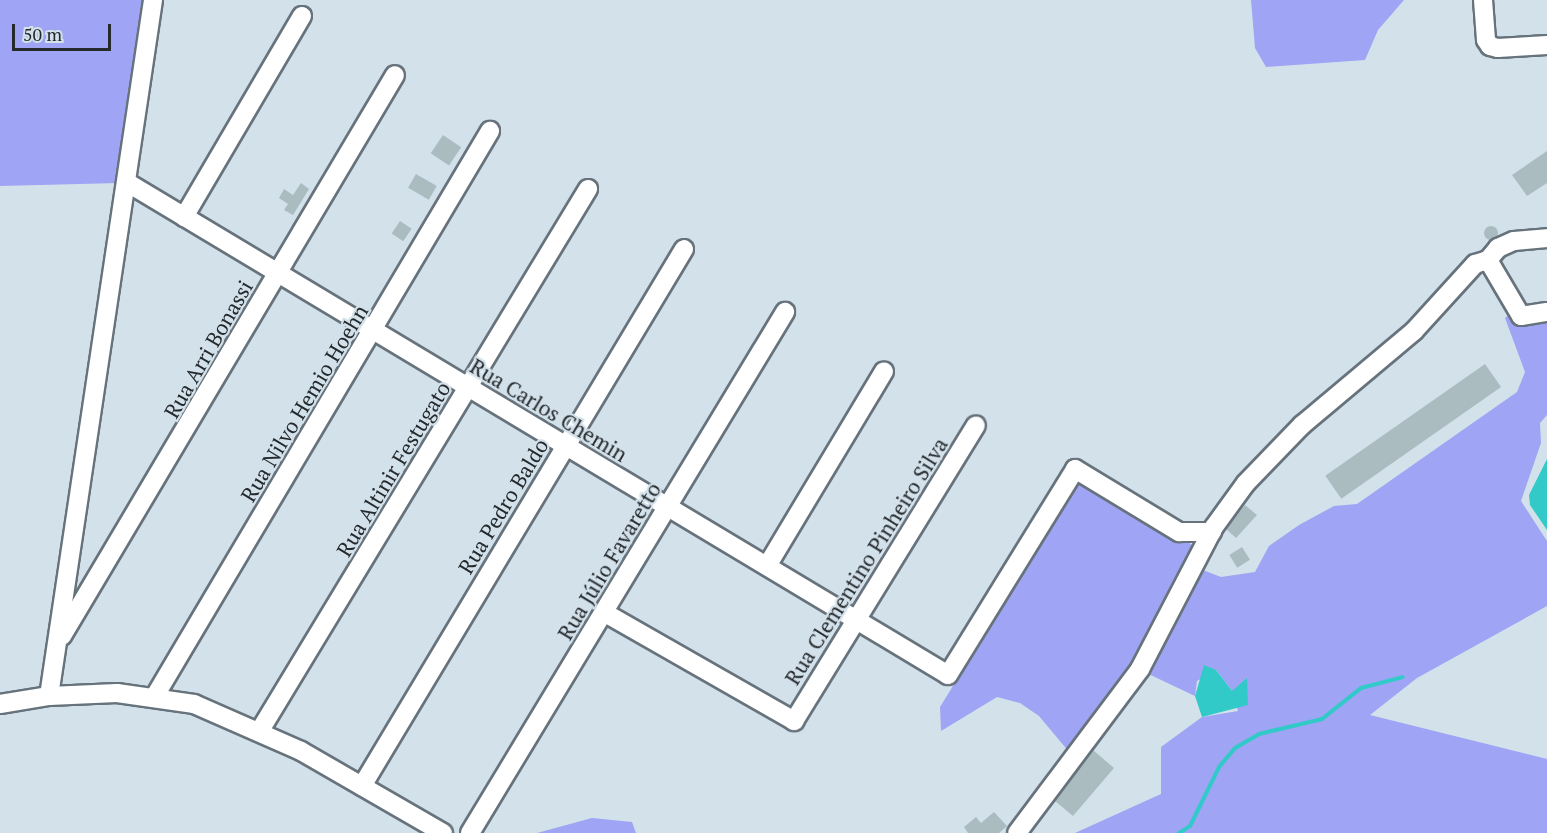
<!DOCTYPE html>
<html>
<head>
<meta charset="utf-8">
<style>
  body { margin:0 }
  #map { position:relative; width:1547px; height:833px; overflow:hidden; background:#d3e1eb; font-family:"PT Serif",serif }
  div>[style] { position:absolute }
  .green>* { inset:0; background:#9fa4f4 }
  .water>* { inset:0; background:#31cac8 }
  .stream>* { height:4px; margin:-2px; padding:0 2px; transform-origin:2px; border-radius:2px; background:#31cac8 }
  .building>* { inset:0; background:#abbcc1; transform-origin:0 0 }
  .round { border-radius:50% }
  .roads { filter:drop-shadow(2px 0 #67737c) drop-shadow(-2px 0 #67737c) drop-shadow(0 2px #67737c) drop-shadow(0 -2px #67737c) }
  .minor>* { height:18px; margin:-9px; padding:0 9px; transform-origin:9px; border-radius:9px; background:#fff }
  span { translate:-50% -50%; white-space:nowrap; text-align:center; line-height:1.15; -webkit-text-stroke:4.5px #d3e1eb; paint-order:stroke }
  .street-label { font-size:21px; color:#24292c }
  .scale { position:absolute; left:12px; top:24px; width:99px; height:27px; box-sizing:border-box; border:3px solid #24292c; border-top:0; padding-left:8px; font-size:18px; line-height:21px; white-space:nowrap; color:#24292c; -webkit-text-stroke:4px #d3e1eb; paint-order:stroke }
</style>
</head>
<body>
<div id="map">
  <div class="green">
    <i style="clip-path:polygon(0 0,145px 0,119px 183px,0 186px)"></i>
    <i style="clip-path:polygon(1251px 0,1404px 0,1378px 30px,1365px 60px,1266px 67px,1255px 48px)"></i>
    <i style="clip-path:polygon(1515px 309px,1547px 312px,1547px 415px,1540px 423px,1541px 443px,1521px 501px,1547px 541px,1547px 606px,1417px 678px,1370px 715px,1547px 759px,1547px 833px,1075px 833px,1161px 794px,1161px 747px,1202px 717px,1238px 711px,1232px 691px,1216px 670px,1197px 681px,1195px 696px,1140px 670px,1075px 759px,1039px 716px,1020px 703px,997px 697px,941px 731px,940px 707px,1080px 480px,1203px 551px,1195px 567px,1221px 577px,1255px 572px,1269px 546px,1299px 525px,1334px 506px,1357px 504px,1517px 392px,1525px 372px,1505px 318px)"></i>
    <i style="clip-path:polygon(592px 818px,632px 822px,636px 833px,537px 833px)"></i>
  </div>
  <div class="water">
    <i style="clip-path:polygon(1547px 459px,1547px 530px,1530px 505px,1529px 495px)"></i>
    <i style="clip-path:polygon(1204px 665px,1216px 670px,1232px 691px,1247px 678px,1248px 705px,1202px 717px,1195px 696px)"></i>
  </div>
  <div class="stream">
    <i style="left:1179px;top:833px;width:13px;rotate:-32deg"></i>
    <i style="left:1190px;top:826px;width:66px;rotate:-63.8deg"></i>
    <i style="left:1219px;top:767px;width:25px;rotate:-50deg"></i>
    <i style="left:1235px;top:748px;width:28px;rotate:-30deg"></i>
    <i style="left:1259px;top:734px;width:65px;rotate:-13.4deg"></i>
    <i style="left:1322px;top:719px;width:50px;rotate:-38.5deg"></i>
    <i style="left:1361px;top:688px;width:43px;rotate:-14.7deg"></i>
  </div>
  <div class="building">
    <i style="left:443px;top:135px;width:22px;height:22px;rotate:34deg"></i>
    <i style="clip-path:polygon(1547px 151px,1547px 183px,1527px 196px,1512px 175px)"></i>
    <i style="left:416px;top:174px;width:24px;height:16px;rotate:30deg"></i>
    <i style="clip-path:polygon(301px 183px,309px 189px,293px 215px,284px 210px,288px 204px,279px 198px,284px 189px,293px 195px)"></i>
    <i style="left:400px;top:221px;width:14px;height:15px;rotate:34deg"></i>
    <i class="round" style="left:1484px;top:226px;width:14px;height:14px"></i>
    <i style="left:1485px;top:364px;width:28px;height:195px;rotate:55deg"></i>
    <i style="clip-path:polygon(1245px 505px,1257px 515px,1236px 538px,1226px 529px)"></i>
    <i style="left:1242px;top:547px;width:15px;height:15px;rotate:58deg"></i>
    <i style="clip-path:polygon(1093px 750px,1114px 768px,1073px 816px,1055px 801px)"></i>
    <i style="clip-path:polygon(994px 812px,1007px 826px,999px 833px,968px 833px,964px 827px,976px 817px,981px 823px)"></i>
  </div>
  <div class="roads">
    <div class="minor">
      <i style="left:1483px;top:0;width:40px;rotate:85.7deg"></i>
      <i style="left:1486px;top:40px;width:7px;rotate:56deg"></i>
      <i style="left:1490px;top:46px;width:8px;rotate:14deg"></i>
      <i style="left:1498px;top:48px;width:49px;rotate:-3.5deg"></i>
      <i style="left:128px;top:183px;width:956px;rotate:30.96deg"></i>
      <i style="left:948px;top:675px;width:242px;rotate:-58.3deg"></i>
      <i style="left:1075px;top:469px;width:122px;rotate:31.2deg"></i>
      <i style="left:1179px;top:532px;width:33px"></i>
      <i style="left:184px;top:217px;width:233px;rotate:-59.6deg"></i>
      <i style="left:1488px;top:260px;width:65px;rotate:59.5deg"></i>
      <i style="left:1521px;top:316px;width:26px;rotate:-9deg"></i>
      <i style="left:767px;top:566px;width:227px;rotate:-59deg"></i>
      <i style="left:605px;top:613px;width:218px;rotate:29.7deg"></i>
      <i style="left:794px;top:721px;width:347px;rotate:-58.4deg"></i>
      <i style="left:62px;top:636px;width:652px;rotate:-59.31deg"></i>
      <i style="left:49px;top:696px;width:704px;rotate:-81.5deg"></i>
      <i style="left:155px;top:696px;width:657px;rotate:-59.34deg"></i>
      <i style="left:0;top:704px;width:50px;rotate:-9.3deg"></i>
      <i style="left:49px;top:696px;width:68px;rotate:-2.5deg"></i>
      <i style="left:117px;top:693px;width:78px;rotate:8.1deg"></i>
      <i style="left:194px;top:704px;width:117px;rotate:23.7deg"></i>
      <i style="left:301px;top:751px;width:164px;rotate:30deg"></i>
      <i style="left:259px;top:732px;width:635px;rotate:-58.79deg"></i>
      <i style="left:362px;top:786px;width:626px;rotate:-59.05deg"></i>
      <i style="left:470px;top:833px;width:609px;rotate:-58.84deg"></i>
      <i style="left:1017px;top:833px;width:205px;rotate:-53.1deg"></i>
      <i style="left:1140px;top:669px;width:160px;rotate:-62.5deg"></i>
      <i style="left:1214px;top:527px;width:54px;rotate:-54deg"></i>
      <i style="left:1246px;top:483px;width:81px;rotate:-46deg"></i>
      <i style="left:1302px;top:425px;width:146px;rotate:-40deg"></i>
      <i style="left:1414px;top:331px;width:91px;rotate:-47.7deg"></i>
      <i style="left:1475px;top:264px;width:14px;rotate:-17deg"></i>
      <i style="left:1488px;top:260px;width:16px;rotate:-50deg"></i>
      <i style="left:1498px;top:248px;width:17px;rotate:-24deg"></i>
      <i style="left:1514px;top:241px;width:33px;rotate:-5deg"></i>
    </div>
  </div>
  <div class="street-label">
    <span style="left:208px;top:349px;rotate:-60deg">Rua Arri Bonassi</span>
    <span style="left:304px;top:403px;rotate:-59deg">Rua Nilvo Hemio Hoehn</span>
    <span style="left:549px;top:410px;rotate:31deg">Rua Carlos Chemin</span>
    <span style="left:393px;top:469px;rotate:-59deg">Rua Altinir Festugato</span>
    <span style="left:503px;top:506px;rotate:-59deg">Rua Pedro Baldo</span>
    <span style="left:609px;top:561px;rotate:-59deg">Rua Júlio Favaretto</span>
    <span style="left:866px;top:561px;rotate:-58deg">Rua Clementino Pinheiro Silva</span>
  </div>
  <div class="scale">50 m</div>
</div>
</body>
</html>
